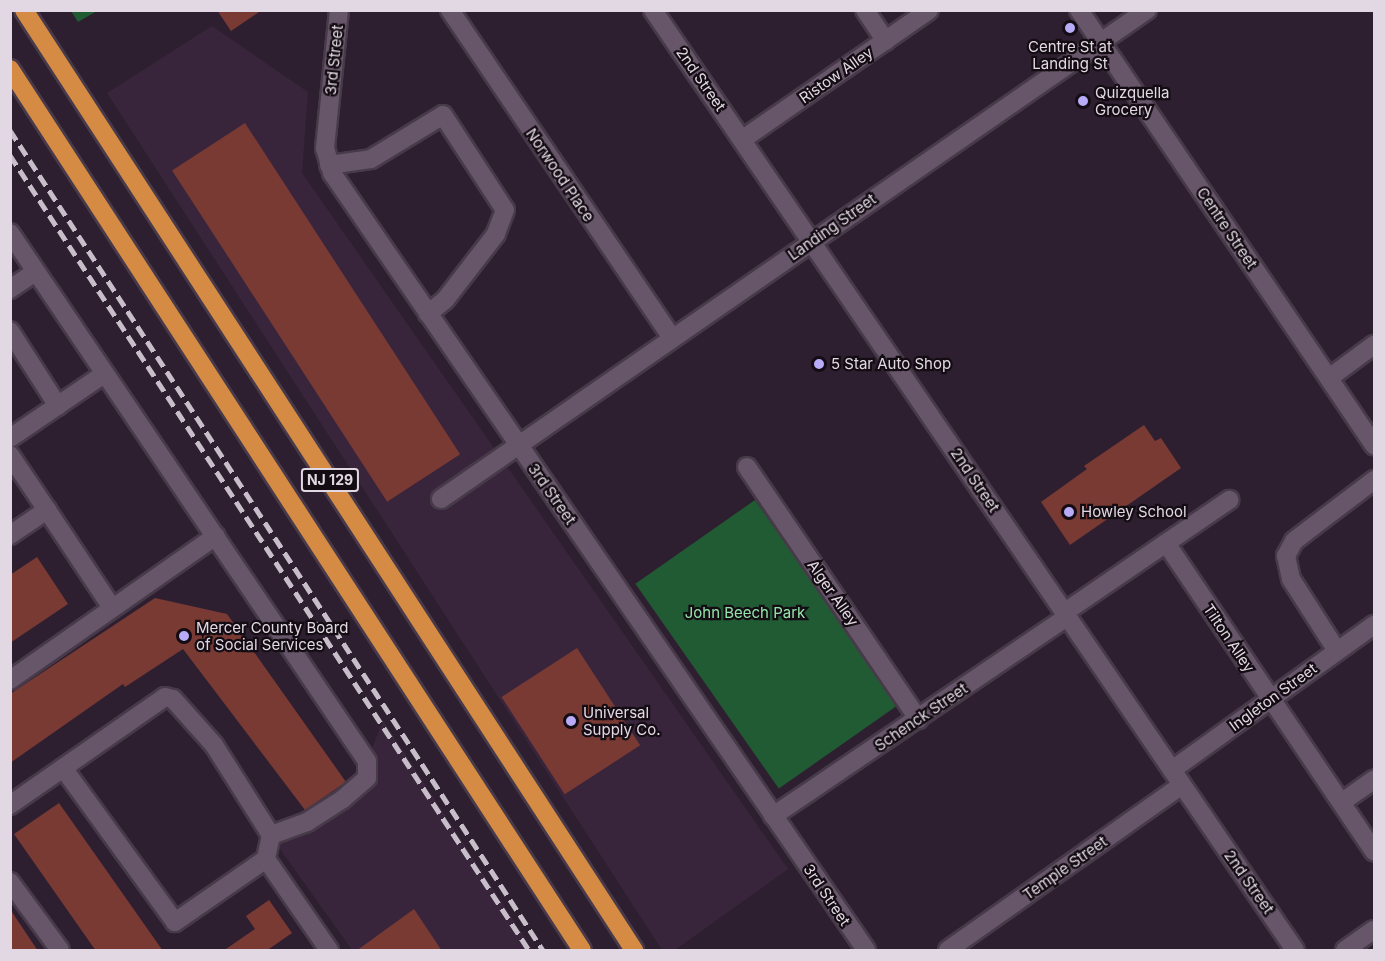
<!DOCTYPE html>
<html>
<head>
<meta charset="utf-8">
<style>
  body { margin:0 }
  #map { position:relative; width:1385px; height:961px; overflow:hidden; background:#2e1f30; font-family:Inter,sans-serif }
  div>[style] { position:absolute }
  .built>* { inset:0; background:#38243b }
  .green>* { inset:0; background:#215b34; transform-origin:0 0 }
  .building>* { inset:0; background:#793a34; transform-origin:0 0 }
  .roads { filter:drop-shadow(2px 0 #473a49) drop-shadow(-2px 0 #473a49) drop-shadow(0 2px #473a49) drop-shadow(0 -2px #473a49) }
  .minor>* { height:18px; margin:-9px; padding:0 9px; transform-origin:9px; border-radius:9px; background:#675569 }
  .highway>* { height:18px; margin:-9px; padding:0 9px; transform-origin:9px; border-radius:9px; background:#d58b43 }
  .rail>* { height:4.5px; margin-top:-2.25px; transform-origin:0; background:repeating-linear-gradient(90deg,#c8beca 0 12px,transparent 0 18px) }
  .dots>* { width:16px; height:16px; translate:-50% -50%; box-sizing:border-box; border:3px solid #130c13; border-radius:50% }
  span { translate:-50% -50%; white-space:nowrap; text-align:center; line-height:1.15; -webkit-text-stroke:4.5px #130c13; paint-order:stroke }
  .shield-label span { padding:2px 4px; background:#130c13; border:2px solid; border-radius:4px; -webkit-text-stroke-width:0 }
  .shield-label { font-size:14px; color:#e2d8e3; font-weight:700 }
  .poi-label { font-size:15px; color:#e2d8e3 }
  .left { translate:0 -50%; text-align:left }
  .street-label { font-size:15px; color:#e2d8e3 }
  .park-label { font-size:15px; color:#93e6a9 }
  .frame { position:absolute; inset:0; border:12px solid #e2d8e3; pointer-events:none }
</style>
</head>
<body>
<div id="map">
  <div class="built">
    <i style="clip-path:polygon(212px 26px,308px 92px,302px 173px,788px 869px,675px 950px,662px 950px,107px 93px)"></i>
    <i style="clip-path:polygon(383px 720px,533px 950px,352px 950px,275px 842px,359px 783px)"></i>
  </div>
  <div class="green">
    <i style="clip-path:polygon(71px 11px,97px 11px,78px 22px)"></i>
    <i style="left:755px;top:500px;width:250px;height:146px;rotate:55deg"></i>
  </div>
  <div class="building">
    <i style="clip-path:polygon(217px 10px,262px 10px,231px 31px)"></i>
    <i style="left:245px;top:123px;width:395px;height:87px;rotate:57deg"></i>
    <i style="clip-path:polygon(1144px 425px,1155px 441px,1161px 438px,1181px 468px,1070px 545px,1041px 502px,1087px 469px,1084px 466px)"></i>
    <i style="clip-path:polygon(37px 557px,68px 604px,10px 643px,10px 575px)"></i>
    <i style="clip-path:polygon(155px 598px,227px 614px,346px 782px,305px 810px,183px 649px,125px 687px,123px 684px,10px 763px,10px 694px)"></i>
    <i style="left:577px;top:648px;width:116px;height:90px;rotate:57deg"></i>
    <i style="clip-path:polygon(59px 803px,163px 951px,96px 951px,14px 834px)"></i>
    <i style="clip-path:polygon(269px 900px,292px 933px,266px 951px,223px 951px,255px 929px,246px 916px)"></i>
    <i style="clip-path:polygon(10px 909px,38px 951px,10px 951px)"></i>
    <i style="clip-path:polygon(414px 909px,442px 951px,356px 951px)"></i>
  </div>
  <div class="roads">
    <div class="minor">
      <i style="left:339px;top:10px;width:139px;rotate:95.8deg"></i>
      <i style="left:325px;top:148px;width:26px;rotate:74deg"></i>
      <i style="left:332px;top:173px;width:943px;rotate:55.5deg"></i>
      <i style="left:450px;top:10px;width:396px;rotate:55.9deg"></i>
      <i style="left:653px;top:10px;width:1138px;rotate:55.67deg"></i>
      <i style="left:865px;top:10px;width:37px;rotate:56deg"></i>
      <i style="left:1079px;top:10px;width:526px;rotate:55.86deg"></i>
      <i style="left:743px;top:139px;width:226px;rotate:-34.7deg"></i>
      <i style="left:329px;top:165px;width:42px;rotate:-8.1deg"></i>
      <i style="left:371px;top:159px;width:84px;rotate:-31.4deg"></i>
      <i style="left:443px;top:115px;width:113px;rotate:56.9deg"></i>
      <i style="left:505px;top:210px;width:26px;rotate:111deg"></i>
      <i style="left:496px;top:234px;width:83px;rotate:127.7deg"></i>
      <i style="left:445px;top:300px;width:22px;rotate:141deg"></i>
      <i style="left:10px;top:233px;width:637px;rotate:55.94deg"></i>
      <i style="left:367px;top:761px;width:17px;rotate:90deg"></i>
      <i style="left:367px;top:778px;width:32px;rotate:139deg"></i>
      <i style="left:343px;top:799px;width:43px;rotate:147.4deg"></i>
      <i style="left:307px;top:822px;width:38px;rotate:160deg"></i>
      <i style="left:271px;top:835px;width:25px;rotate:102deg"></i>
      <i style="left:266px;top:859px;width:111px;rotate:145.3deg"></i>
      <i style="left:175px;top:922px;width:190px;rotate:-126deg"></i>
      <i style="left:63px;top:768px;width:65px;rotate:145.1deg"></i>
      <i style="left:10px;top:289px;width:30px;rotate:-34deg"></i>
      <i style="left:10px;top:331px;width:89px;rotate:57.4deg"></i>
      <i style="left:1329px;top:378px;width:56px;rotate:-36.3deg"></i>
      <i style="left:10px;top:438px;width:114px;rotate:-34.2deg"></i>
      <i style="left:10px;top:455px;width:66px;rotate:56.1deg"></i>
      <i style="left:747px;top:467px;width:305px;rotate:55.8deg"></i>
      <i style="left:441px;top:499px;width:859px;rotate:-34.71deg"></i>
      <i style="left:10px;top:535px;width:45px;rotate:-34deg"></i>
      <i style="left:47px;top:510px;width:118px;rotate:56.4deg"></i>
      <i style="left:1166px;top:543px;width:372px;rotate:56deg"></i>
      <i style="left:1065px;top:612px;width:199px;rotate:-34.3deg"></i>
      <i style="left:1337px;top:651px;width:85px;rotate:-122.6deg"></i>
      <i style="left:1291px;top:579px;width:24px;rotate:-102deg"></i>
      <i style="left:1286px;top:556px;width:17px;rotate:-62deg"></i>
      <i style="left:1294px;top:541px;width:101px;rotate:-37.3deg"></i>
      <i style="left:10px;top:680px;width:251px;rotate:-35deg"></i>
      <i style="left:63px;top:768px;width:124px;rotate:-34.8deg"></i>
      <i style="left:165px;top:697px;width:8px;rotate:14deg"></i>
      <i style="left:173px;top:699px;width:62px;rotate:48.3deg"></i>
      <i style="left:214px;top:745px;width:107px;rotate:57.7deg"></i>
      <i style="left:1172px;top:770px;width:249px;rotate:-35.7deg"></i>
      <i style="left:1342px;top:802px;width:39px;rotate:-35deg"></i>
      <i style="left:773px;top:816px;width:356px;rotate:-34.1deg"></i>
      <i style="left:266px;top:859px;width:111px;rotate:55.3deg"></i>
      <i style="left:10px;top:882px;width:84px;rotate:53.7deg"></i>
      <i style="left:948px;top:950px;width:286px;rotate:-35.2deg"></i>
      <i style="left:1345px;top:950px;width:35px;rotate:-35deg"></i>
    </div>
    <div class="highway">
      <i style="left:24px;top:10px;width:1121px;rotate:57.02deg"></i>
      <i style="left:10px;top:69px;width:1050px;rotate:57.01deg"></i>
    </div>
  </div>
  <div class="rail">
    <i style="left:10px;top:130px;width:978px;rotate:56.98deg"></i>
    <i style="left:10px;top:155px;width:949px;rotate:56.86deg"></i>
  </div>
  <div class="dots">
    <i style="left:1070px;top:28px;background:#b8abf7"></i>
    <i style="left:1083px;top:101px;background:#b8abf7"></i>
    <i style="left:819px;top:364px;background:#b8abf7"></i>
    <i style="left:1069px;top:512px;background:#b8abf7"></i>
    <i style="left:184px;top:636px;background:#b8abf7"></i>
    <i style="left:571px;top:721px;background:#b8abf7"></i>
  </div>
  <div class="shield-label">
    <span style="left:330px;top:480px">NJ 129</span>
  </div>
  <div class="poi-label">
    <span style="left:1070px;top:55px">Centre St at<br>Landing St</span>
    <span class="left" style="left:1095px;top:101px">Quizquella<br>Grocery</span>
    <span class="left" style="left:831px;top:364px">5 Star Auto Shop</span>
    <span class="left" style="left:1081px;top:512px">Howley School</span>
    <span class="left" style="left:196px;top:636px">Mercer County Board<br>of Social Services</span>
    <span class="left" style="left:583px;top:721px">Universal<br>Supply Co.</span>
  </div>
  <div class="street-label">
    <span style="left:334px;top:60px;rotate:-84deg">3rd Street</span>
    <span style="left:836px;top:75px;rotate:-35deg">Ristow Alley</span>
    <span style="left:701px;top:79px;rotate:55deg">2nd Street</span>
    <span style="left:560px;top:175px;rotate:56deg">Norwood Place</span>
    <span style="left:832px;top:227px;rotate:-35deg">Landing Street</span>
    <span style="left:1227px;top:228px;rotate:56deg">Centre Street</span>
    <span style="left:975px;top:480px;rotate:56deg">2nd Street</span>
    <span style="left:552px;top:494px;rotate:55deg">3rd Street</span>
    <span style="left:833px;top:593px;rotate:55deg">Alger Alley</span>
    <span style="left:1229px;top:638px;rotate:56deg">Tilton Alley</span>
    <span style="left:1273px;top:697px;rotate:-36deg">Ingleton Street</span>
    <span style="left:921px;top:717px;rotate:-34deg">Schenck Street</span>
    <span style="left:1065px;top:868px;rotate:-35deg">Temple Street</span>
    <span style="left:1249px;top:882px;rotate:55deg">2nd Street</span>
    <span style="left:827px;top:895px;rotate:56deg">3rd Street</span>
  </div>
  <div class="park-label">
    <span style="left:745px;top:613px">John Beech Park</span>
  </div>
  <div class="frame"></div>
</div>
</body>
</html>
